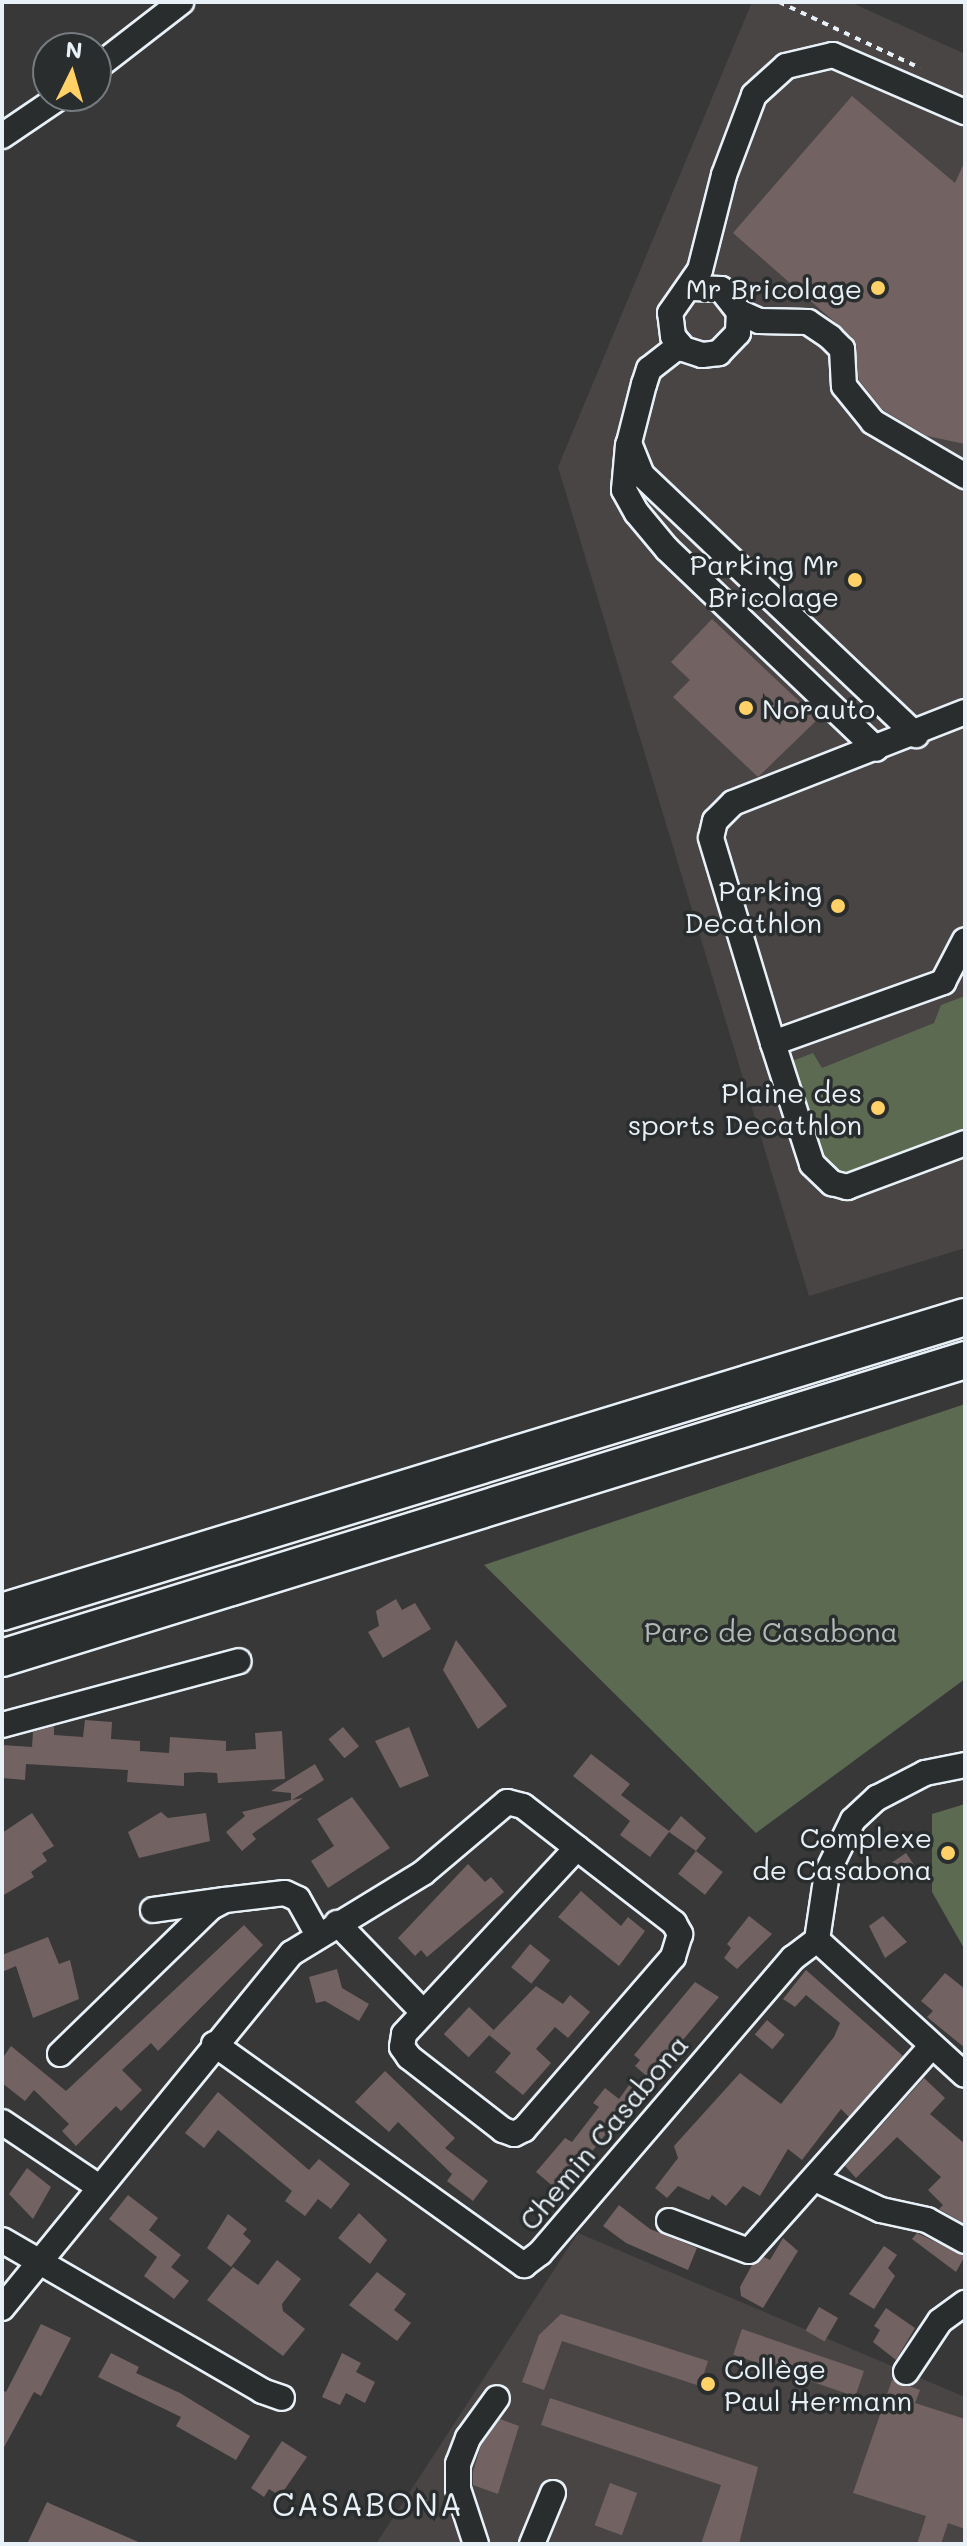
<!DOCTYPE html>
<html>
<head>
<meta charset="utf-8">
<style>
  body { margin:0 }
  #map { position:relative; width:967px; height:2546px; overflow:hidden; background:#383838; font-family:Mali,sans-serif }
  div>[style] { position:absolute }
  .built>* { inset:0; background:#494545 }
  .green>* { inset:0; background:#5d6a52 }
  .building>* { inset:0; background:#726362; transform-origin:0 0 }
  .path>* { height:4px; margin-top:-2px; transform-origin:0; background:repeating-linear-gradient(90deg,#e8f1f8 0 6px,transparent 0 12px) }
  .roads { filter:drop-shadow(2px 0 #e8f1f8) drop-shadow(-2px 0 #e8f1f8) drop-shadow(0 2px #e8f1f8) drop-shadow(0 -2px #e8f1f8) }
  .minor>* { height:24px; margin:-12px; padding:0 12px; transform-origin:12px; border-radius:12px; background:#2a2d2e }
  .highway>* { height:36px; margin:-18px; padding:0 18px; transform-origin:18px; border-radius:18px; background:#2a2d2e }
  .dots>* { width:22px; height:22px; translate:-50% -50%; box-sizing:border-box; border:4px solid #2a2d2e; border-radius:50% }
  span { translate:-50% -50%; white-space:nowrap; text-align:center; line-height:1.15; -webkit-text-stroke:7px #2a2d2e; paint-order:stroke }
  .poi-label { font-size:28px; color:#e8f1f8 }
  .right { translate:-100% -50%; text-align:right }
  .left { translate:0 -50%; text-align:left }
  .park-label { font-size:28px; color:#b0bbb6 }
  .street-label { font-size:28px; color:#e8f1f8 }
  .quarter-label { font-size:32px; color:#e8f1f8; letter-spacing:2px }
  .frame { position:absolute; inset:0; border:4px solid #e8f1f8; pointer-events:none }
  .north { position:absolute; left:32px; top:32px; width:80px; height:80px; box-sizing:border-box; background:#2a2d2e; border:2px solid #767b7f; border-radius:50%; rotate:5deg; font-size:22px; font-weight:700; line-height:32px; text-align:center; color:#e8f1f8 }
  .north::after { content:''; display:block; margin:auto; width:28px; height:36px; background:#ffd166; clip-path:polygon(50% 0,100% 100%,50% 72%,0 100%) }
</style>
</head>
<body>
<div id="map">
  <div class="built">
    <i style="clip-path:polygon(752px 2px,850px 2px,965px 54px,965px 1248px,809px 1296px,558px 467px)"></i>
    <i style="clip-path:polygon(578px 2233px,965px 2397px,965px 2544px,376px 2544px)"></i>
  </div>
  <div class="green">
    <i style="clip-path:polygon(965px 996px,965px 1140px,833px 1188px,787px 1063px,813px 1053px,822px 1068px,934px 1023px,941px 1005px)"></i>
    <i style="clip-path:polygon(965px 1404px,965px 1679px,756px 1833px,484px 1565px)"></i>
    <i style="clip-path:polygon(965px 1804px,965px 1950px,932px 1892px,932px 1814px)"></i>
  </div>
  <div class="building">
    <i style="clip-path:polygon(852px 96px,955px 183px,965px 161px,965px 444px,927px 436px,883px 410px,859px 380px,853px 338px,733px 233px)"></i>
    <i style="clip-path:polygon(712px 619px,818px 719px,758px 777px,673px 697px,690px 680px,671px 662px)"></i>
    <i style="clip-path:polygon(396px 1599px,402px 1610px,415px 1603px,431px 1629px,383px 1658px,368px 1632px,379px 1626px,376px 1611px)"></i>
    <i style="clip-path:polygon(456px 1640px,507px 1706px,478px 1729px,443px 1670px)"></i>
    <i style="clip-path:polygon(85px 1720px,112px 1722px,111px 1739px,140px 1741px,140px 1751px,169px 1753px,170px 1737px,226px 1741px,226px 1751px,256px 1749px,255px 1733px,282px 1731px,285px 1779px,218px 1783px,217px 1773px,199px 1772px,184px 1773px,184px 1786px,127px 1782px,128px 1770px,26px 1764px,25px 1780px,2px 1778px,2px 1745px,32px 1747px,33px 1732px,54px 1726px,54px 1735px,83px 1737px)"></i>
    <i style="left:343px;top:1727px;width:25px;height:19px;rotate:50deg"></i>
    <i style="clip-path:polygon(409px 1727px,429px 1776px,400px 1788px,375px 1741px)"></i>
    <i style="clip-path:polygon(591px 1754px,630px 1784px,621px 1795px,669px 1831px,681px 1816px,706px 1838px,696px 1851px,669px 1832px,650px 1857px,620px 1835px,630px 1821px,573px 1776px)"></i>
    <i style="clip-path:polygon(315px 1764px,324px 1780px,292px 1800px,303px 1798px,252px 1834px,256px 1839px,242px 1851px,226px 1832px,245px 1816px,242px 1812px,291px 1800px,291px 1793px,271px 1791px)"></i>
    <i style="clip-path:polygon(352px 1797px,390px 1848px,328px 1888px,311px 1861px,334px 1846px,317px 1819px)"></i>
    <i style="clip-path:polygon(161px 1812px,168px 1818px,206px 1813px,210px 1841px,139px 1858px,128px 1832px)"></i>
    <i style="clip-path:polygon(32px 1813px,54px 1846px,42px 1853px,47px 1861px,31px 1872px,34px 1877px,2px 1896px,2px 1833px)"></i>
    <i style="left:696px;top:1851px;width:34px;height:29px;rotate:38deg"></i>
    <i style="left:906px;top:1853px;width:22px;height:18px;rotate:56deg"></i>
    <i style="clip-path:polygon(468px 1864px,485px 1882px,491px 1877px,504px 1892px,427px 1957px,421px 1950px,415px 1956px,398px 1938px)"></i>
    <i style="clip-path:polygon(581px 1891px,621px 1926px,628px 1917px,645px 1931px,619px 1966px,558px 1917px)"></i>
    <i style="clip-path:polygon(749px 1916px,772px 1934px,737px 1969px,724px 1958px,731px 1948px,727px 1944px)"></i>
    <i style="clip-path:polygon(883px 1916px,907px 1942px,885px 1958px,869px 1926px)"></i>
    <i style="clip-path:polygon(244px 1925px,263px 1945px,158px 2051px,151px 2043px,122px 2070px,142px 2090px,121px 2111px,116px 2106px,76px 2146px,62px 2131px,69px 2124px,34px 2090px,25px 2101px,2px 2083px,2px 2059px,11px 2046px,66px 2091px)"></i>
    <i style="clip-path:polygon(48px 1937px,59px 1964px,70px 1960px,79px 1999px,33px 2018px,16px 1966px,2px 1972px,2px 1955px)"></i>
    <i style="left:530px;top:1944px;width:26px;height:30px;rotate:39deg"></i>
    <i style="clip-path:polygon(337px 1969px,342px 1988px,369px 2004px,359px 2021px,325px 2001px,316px 2003px,309px 1977px)"></i>
    <i style="clip-path:polygon(806px 1970px,903px 2056px,849px 2117px,841px 2109px,802px 2160px,788px 2149px,760px 2196px,743px 2186px,726px 2206px,712px 2195px,709px 2200px,678px 2186px,667px 2198px,655px 2188px,678px 2158px,674px 2146px,740px 2073px,781px 2104px,834px 2037px,840px 2023px,806px 1995px,795px 2007px,783px 1999px)"></i>
    <i style="clip-path:polygon(945px 1973px,965px 1989px,965px 2048px,927px 2017px,933px 2011px,921px 2001px)"></i>
    <i style="clip-path:polygon(695px 1982px,719px 1997px,650px 2079px,635px 2066px,640px 2060px,634px 2055px)"></i>
    <i style="clip-path:polygon(536px 1986px,563px 2004px,570px 1995px,590px 2012px,568px 2038px,555px 2027px,536px 2049px,551px 2063px,523px 2095px,495px 2072px,511px 2053px,489px 2035px)"></i>
    <i style="left:469px;top:2007px;width:34px;height:37px;rotate:43deg"></i>
    <i style="left:767px;top:2020px;width:23px;height:19px;rotate:40deg"></i>
    <i style="clip-path:polygon(385px 2071px,455px 2138px,445px 2148px,488px 2181px,473px 2201px,447px 2181px,452px 2174px,398px 2122px,389px 2132px,355px 2102px)"></i>
    <i style="clip-path:polygon(924px 2078px,945px 2098px,930px 2114px,965px 2144px,965px 2224px,939px 2209px,943px 2205px,928px 2190px,941px 2177px,897px 2137px,856px 2178px,845px 2166px)"></i>
    <i style="clip-path:polygon(629px 2085px,645px 2098px,635px 2111px,623px 2103px,605px 2127px,609px 2130px,568px 2182px,563px 2178px,554px 2187px,536px 2172px,565px 2138px,572px 2142px,599px 2107px,593px 2103px,605px 2088px,619px 2099px)"></i>
    <i style="clip-path:polygon(218px 2092px,309px 2170px,319px 2159px,350px 2184px,331px 2209px,318px 2199px,305px 2216px,285px 2201px,292px 2191px,218px 2130px,204px 2148px,185px 2133px)"></i>
    <i style="clip-path:polygon(27px 2168px,51px 2187px,33px 2219px,9px 2194px)"></i>
    <i style="clip-path:polygon(128px 2195px,158px 2218px,149px 2230px,181px 2255px,171px 2267px,189px 2281px,174px 2299px,144px 2276px,157px 2257px,109px 2219px)"></i>
    <i style="clip-path:polygon(619px 2205px,650px 2229px,697px 2248px,688px 2270px,626px 2243px,603px 2226px)"></i>
    <i style="clip-path:polygon(359px 2213px,387px 2240px,370px 2264px,338px 2238px)"></i>
    <i style="clip-path:polygon(228px 2214px,247px 2229px,243px 2234px,251px 2241px,231px 2267px,207px 2248px)"></i>
    <i style="clip-path:polygon(917px 2233px,965px 2256px,956px 2272px,912px 2239px)"></i>
    <i style="clip-path:polygon(783px 2238px,798px 2251px,763px 2308px,741px 2296px,740px 2287px,752px 2265px,764px 2257px,770px 2260px)"></i>
    <i style="clip-path:polygon(884px 2246px,897px 2255px,888px 2268px,895px 2276px,874px 2309px,849px 2294px)"></i>
    <i style="clip-path:polygon(277px 2260px,301px 2279px,282px 2304px,283px 2311px,305px 2329px,283px 2356px,207px 2300px,233px 2267px,258px 2285px)"></i>
    <i style="clip-path:polygon(377px 2272px,406px 2294px,394px 2310px,411px 2323px,397px 2341px,349px 2305px)"></i>
    <i style="left:819px;top:2307px;width:22px;height:27px;rotate:30deg"></i>
    <i style="clip-path:polygon(886px 2308px,915px 2328px,896px 2360px,873px 2342px,880px 2330px,874px 2326px)"></i>
    <i style="clip-path:polygon(561px 2314px,708px 2361px,700px 2386px,562px 2341px,544px 2390px,522px 2382px,539px 2335px)"></i>
    <i style="clip-path:polygon(41px 2324px,71px 2338px,41px 2396px,34px 2392px,2px 2451px,2px 2390px,6px 2392px)"></i>
    <i style="left:742px;top:2329px;width:129px;height:27px;rotate:19deg"></i>
    <i style="clip-path:polygon(111px 2353px,139px 2367px,136px 2373px,180px 2393px,250px 2436px,236px 2460px,176px 2426px,181px 2417px,98px 2377px)"></i>
    <i style="clip-path:polygon(342px 2353px,361px 2363px,356px 2372px,375px 2382px,365px 2403px,346px 2393px,340px 2405px,322px 2397px)"></i>
    <i style="clip-path:polygon(892px 2380px,920px 2390px,915px 2403px,965px 2419px,965px 2529px,948px 2523px,941px 2544px,917px 2544px,926px 2516px,853px 2493px)"></i>
    <i style="clip-path:polygon(550px 2398px,758px 2467px,739px 2544px,701px 2544px,721px 2485px,541px 2425px)"></i>
    <i style="clip-path:polygon(500px 2419px,519px 2426px,498px 2494px,473px 2485px,473px 2472px,481px 2445px)"></i>
    <i style="clip-path:polygon(282px 2441px,307px 2457px,280px 2496px,269px 2489px,264px 2497px,251px 2488px)"></i>
    <i style="left:610px;top:2483px;width:29px;height:45px;rotate:20deg"></i>
    <i style="clip-path:polygon(47px 2502px,51px 2504px,143px 2544px,27px 2544px)"></i>
  </div>
  <div class="path">
    <i style="left:779px;top:2px;width:156px;rotate:25.1deg"></i>
  </div>
  <div class="roads">
    <div class="minor">
      <i style="left:96px;top:68px;width:108px;rotate:-37.8deg"></i>
      <i style="left:2px;top:136px;width:71px;rotate:-34.1deg"></i>
      <i style="left:692px;top:288px;width:29px;rotate:2deg"></i>
      <i style="left:721px;top:289px;width:29px;rotate:52deg"></i>
      <i style="left:739px;top:312px;width:21px;rotate:93deg"></i>
      <i style="left:738px;top:333px;width:28px;rotate:134deg"></i>
      <i style="left:719px;top:353px;width:17px;rotate:173deg"></i>
      <i style="left:702px;top:355px;width:20px;rotate:-162deg"></i>
      <i style="left:683px;top:349px;width:16px;rotate:-128deg"></i>
      <i style="left:673px;top:336px;width:23px;rotate:-97deg"></i>
      <i style="left:670px;top:313px;width:52px;rotate:-55.1deg"></i>
      <i style="left:700px;top:270px;width:98px;rotate:-75.8deg"></i>
      <i style="left:724px;top:175px;width:85px;rotate:-69.4deg"></i>
      <i style="left:754px;top:95px;width:43px;rotate:-42.2deg"></i>
      <i style="left:786px;top:66px;width:48px;rotate:-13.2deg"></i>
      <i style="left:833px;top:55px;width:144px;rotate:23.4deg"></i>
      <i style="left:739px;top:312px;width:22px;rotate:24deg"></i>
      <i style="left:759px;top:321px;width:49px;rotate:1.2deg"></i>
      <i style="left:808px;top:322px;width:27px;rotate:34deg"></i>
      <i style="left:830px;top:337px;width:17px;rotate:45deg"></i>
      <i style="left:842px;top:349px;width:37px;rotate:87deg"></i>
      <i style="left:844px;top:386px;width:46px;rotate:51.1deg"></i>
      <i style="left:873px;top:422px;width:107px;rotate:30.4deg"></i>
      <i style="left:680px;top:345px;width:39px;rotate:142deg"></i>
      <i style="left:649px;top:369px;width:16px;rotate:108deg"></i>
      <i style="left:644px;top:384px;width:61px;rotate:104.3deg"></i>
      <i style="left:629px;top:443px;width:35px;rotate:68deg"></i>
      <i style="left:642px;top:475px;width:378px;rotate:43.5deg"></i>
      <i style="left:628px;top:445px;width:45px;rotate:95.1deg"></i>
      <i style="left:624px;top:490px;width:26px;rotate:61deg"></i>
      <i style="left:637px;top:513px;width:47px;rotate:50.2deg"></i>
      <i style="left:667px;top:549px;width:289px;rotate:43.7deg"></i>
      <i style="left:965px;top:712px;width:249px;rotate:158.6deg"></i>
      <i style="left:733px;top:803px;width:25px;rotate:135deg"></i>
      <i style="left:715px;top:821px;width:17px;rotate:103deg"></i>
      <i style="left:711px;top:838px;width:214px;rotate:73.2deg"></i>
      <i style="left:773px;top:1043px;width:181px;rotate:-19.7deg"></i>
      <i style="left:943px;top:982px;width:47px;rotate:-62.4deg"></i>
      <i style="left:773px;top:1043px;width:127px;rotate:72.1deg"></i>
      <i style="left:812px;top:1164px;width:28px;rotate:44deg"></i>
      <i style="left:832px;top:1183px;width:16px;rotate:15deg"></i>
      <i style="left:847px;top:1187px;width:126px;rotate:-20.4deg"></i>
      <i style="left:2px;top:1725px;width:245px;rotate:-15.1deg"></i>
      <i style="left:153px;top:1910px;width:71px;rotate:-8.1deg"></i>
      <i style="left:337px;top:1923px;width:122px;rotate:46deg"></i>
      <i style="left:817px;top:1940px;width:68px;rotate:-81.5deg"></i>
      <i style="left:827px;top:1873px;width:59px;rotate:-63.9deg"></i>
      <i style="left:853px;top:1820px;width:33px;rotate:-43deg"></i>
      <i style="left:877px;top:1798px;width:54px;rotate:-27.5deg"></i>
      <i style="left:925px;top:1773px;width:41px;rotate:-11.3deg"></i>
      <i style="left:817px;top:1940px;width:200px;rotate:42.4deg"></i>
      <i style="left:214px;top:2044px;width:381px;rotate:35.5deg"></i>
      <i style="left:524px;top:2265px;width:20px;rotate:-37deg"></i>
      <i style="left:540px;top:2253px;width:389px;rotate:-49.4deg"></i>
      <i style="left:793px;top:1958px;width:30px;rotate:-37deg"></i>
      <i style="left:60px;top:2054px;width:209px;rotate:-44.2deg"></i>
      <i style="left:210px;top:1908px;width:17px;rotate:-28deg"></i>
      <i style="left:225px;top:1900px;width:60px;rotate:-6.7deg"></i>
      <i style="left:285px;top:1893px;width:14px;rotate:25deg"></i>
      <i style="left:298px;top:1899px;width:41px;rotate:60.9deg"></i>
      <i style="left:2px;top:2122px;width:117px;rotate:33.8deg"></i>
      <i style="left:815px;top:2179px;width:73px;rotate:25.2deg"></i>
      <i style="left:881px;top:2210px;width:47px;rotate:12.3deg"></i>
      <i style="left:927px;top:2220px;width:43px;rotate:28.9deg"></i>
      <i style="left:669px;top:2221px;width:85px;rotate:20.6deg"></i>
      <i style="left:749px;top:2251px;width:273px;rotate:-48.3deg"></i>
      <i style="left:2px;top:2240px;width:301px;rotate:30.1deg"></i>
      <i style="left:262px;top:2391px;width:21px;rotate:19deg"></i>
      <i style="left:2px;top:2308px;width:458px;rotate:-50.8deg"></i>
      <i style="left:292px;top:1953px;width:153px;rotate:-31.4deg"></i>
      <i style="left:423px;top:1873px;width:110px;rotate:-40.2deg"></i>
      <i style="left:507px;top:1802px;width:16px;rotate:14deg"></i>
      <i style="left:523px;top:1806px;width:68px;rotate:37.9deg"></i>
      <i style="left:577px;top:1848px;width:123px;rotate:37.7deg"></i>
      <i style="left:674px;top:1923px;width:13px;rotate:61deg"></i>
      <i style="left:680px;top:1934px;width:24px;rotate:107deg"></i>
      <i style="left:673px;top:1957px;width:228px;rotate:130.9deg"></i>
      <i style="left:524px;top:2129px;width:11px;rotate:153deg"></i>
      <i style="left:514px;top:2134px;width:12px;rotate:-160deg"></i>
      <i style="left:503px;top:2130px;width:119px;rotate:-142.2deg"></i>
      <i style="left:409px;top:2057px;width:12px;rotate:-125deg"></i>
      <i style="left:402px;top:2047px;width:13px;rotate:-81deg"></i>
      <i style="left:404px;top:2034px;width:254px;rotate:-47.1deg"></i>
      <i style="left:906px;top:2372px;width:61px;rotate:-56.3deg"></i>
      <i style="left:940px;top:2321px;width:31px;rotate:-36deg"></i>
      <i style="left:476px;top:2544px;width:58px;rotate:-108.1deg"></i>
      <i style="left:458px;top:2489px;width:25px;rotate:-90deg"></i>
      <i style="left:458px;top:2464px;width:28px;rotate:-69deg"></i>
      <i style="left:468px;top:2438px;width:49px;rotate:-54.1deg"></i>
      <i style="left:532px;top:2544px;width:55px;rotate:-67.6deg"></i>
    </div>
    <div class="highway">
      <i style="left:2px;top:1612px;width:1007px;rotate:-17.03deg"></i>
      <i style="left:2px;top:1658px;width:1008px;rotate:-17.19deg"></i>
    </div>
  </div>
  <div class="dots">
    <i style="left:878px;top:288px;background:#ffd166"></i>
    <i style="left:855px;top:580px;background:#ffd166"></i>
    <i style="left:746px;top:708px;background:#ffd166"></i>
    <i style="left:838px;top:906px;background:#ffd166"></i>
    <i style="left:878px;top:1108px;background:#ffd166"></i>
    <i style="left:948px;top:1853px;background:#ffd166"></i>
    <i style="left:708px;top:2384px;background:#ffd166"></i>
  </div>
  <div class="poi-label">
    <span class="right" style="left:862px;top:288px">Mr Bricolage</span>
    <span class="right" style="left:839px;top:580px">Parking Mr<br>Bricolage</span>
    <span class="left" style="left:762px;top:708px">Norauto</span>
    <span class="right" style="left:822px;top:906px">Parking<br>Decathlon</span>
    <span class="right" style="left:862px;top:1108px">Plaine des<br>sports Decathlon</span>
    <span class="right" style="left:932px;top:1853px">Complexe<br>de Casabona</span>
    <span class="left" style="left:724px;top:2384px">Collège<br>Paul Hermann</span>
  </div>
  <div class="park-label">
    <span style="left:771px;top:1631px">Parc de Casabona</span>
  </div>
  <div class="street-label">
    <span style="left:603px;top:2132px;rotate:-50deg">Chemin Casabona</span>
  </div>
  <div class="quarter-label">
    <span style="left:368px;top:2503px">CASABONA</span>
  </div>
  <div class="frame"></div>
  <div class="north">N</div>
</div>
</body>
</html>
